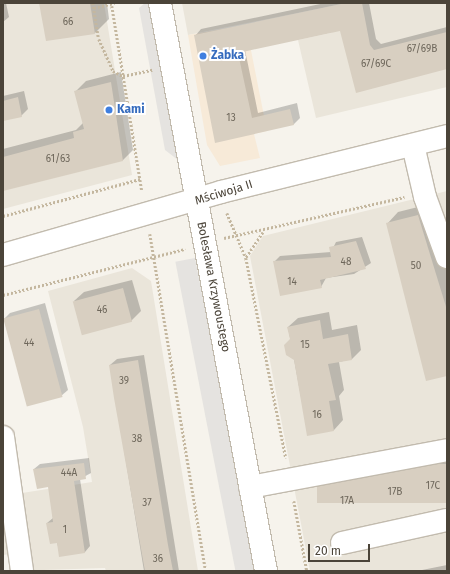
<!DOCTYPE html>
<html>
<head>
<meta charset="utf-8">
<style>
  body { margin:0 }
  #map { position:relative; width:450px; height:574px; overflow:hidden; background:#f6f3ec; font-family:"Fira Sans",sans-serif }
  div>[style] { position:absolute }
  .residential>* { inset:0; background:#eae5da }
  .commercial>* { inset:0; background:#f7ead8 }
  .parking>* { inset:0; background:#e5e3e0; transform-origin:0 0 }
  .shadow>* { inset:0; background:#0003 }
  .building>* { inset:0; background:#d8cfc1; transform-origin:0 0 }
  .path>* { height:2.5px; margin-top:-1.25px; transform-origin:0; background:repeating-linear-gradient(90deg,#c4b79f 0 2px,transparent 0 4px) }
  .roads { filter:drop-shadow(1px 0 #c2bbae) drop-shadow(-1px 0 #c2bbae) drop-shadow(0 1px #c2bbae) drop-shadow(0 -1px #c2bbae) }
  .minor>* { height:22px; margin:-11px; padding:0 11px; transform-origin:11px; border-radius:11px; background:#fff }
  .dots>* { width:11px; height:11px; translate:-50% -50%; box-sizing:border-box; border:2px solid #fff; border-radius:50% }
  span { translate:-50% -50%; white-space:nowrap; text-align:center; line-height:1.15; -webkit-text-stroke:4px #fff; paint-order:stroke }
  .number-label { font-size:10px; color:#6e675b }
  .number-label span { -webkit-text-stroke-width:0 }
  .shop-label { font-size:12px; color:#366cbe; font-weight:700 }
  .left { translate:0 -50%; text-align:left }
  .street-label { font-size:12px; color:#4b4439 }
  .frame { position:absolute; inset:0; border:4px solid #4b4439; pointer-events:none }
  .scale { position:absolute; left:308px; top:544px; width:62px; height:18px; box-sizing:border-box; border:2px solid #4b4439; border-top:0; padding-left:5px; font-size:12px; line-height:14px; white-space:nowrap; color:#4b4439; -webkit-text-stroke:3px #fff; paint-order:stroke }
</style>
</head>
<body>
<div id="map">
  <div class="residential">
    <i style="clip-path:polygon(3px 3px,104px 3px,132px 175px,3px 209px)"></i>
    <i style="clip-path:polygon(182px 3px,346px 3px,188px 35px)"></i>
    <i style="clip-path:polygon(362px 3px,447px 3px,447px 87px,316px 118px,298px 40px,331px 33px)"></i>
    <i style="clip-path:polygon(447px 191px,447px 571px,310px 571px,250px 256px,263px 236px)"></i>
    <i style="clip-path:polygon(132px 268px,151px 281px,198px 571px,106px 571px,105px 568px,13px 571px,10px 554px,3px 555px,3px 496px,92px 482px,83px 427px,48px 291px)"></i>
  </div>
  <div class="commercial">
    <i style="clip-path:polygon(246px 25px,267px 131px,254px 134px,260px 158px,220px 166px,207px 145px,188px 35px)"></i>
  </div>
  <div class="parking">
    <i style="clip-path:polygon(145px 3px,148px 3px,178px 160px,165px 150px,139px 8px)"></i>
    <i style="left:195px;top:258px;width:319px;height:20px;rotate:79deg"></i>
  </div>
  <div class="shadow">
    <i style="clip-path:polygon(3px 3px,6px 3px,9px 17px,3px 22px)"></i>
    <i style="clip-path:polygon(40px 3px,107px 3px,109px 19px,95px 33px,47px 40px)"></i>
    <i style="clip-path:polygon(325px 3px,369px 3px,376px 39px,381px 44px,447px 27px,447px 68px,357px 92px,341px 30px,245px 50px,258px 113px,297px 103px,300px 118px,294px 124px,216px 142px,195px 36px,201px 29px)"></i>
    <i style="clip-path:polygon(121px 72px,133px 150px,123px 160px,3px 190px,3px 149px,76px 130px,84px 122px,75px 92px,86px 81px)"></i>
    <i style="clip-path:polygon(24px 91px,28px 109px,21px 116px,3px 120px,3px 96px)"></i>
    <i style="clip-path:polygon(430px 204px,447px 254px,447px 375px,387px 224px,398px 212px)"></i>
    <i style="clip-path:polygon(362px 237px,371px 263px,354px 274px,326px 278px,321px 287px,274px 262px,280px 256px,331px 252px,336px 242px)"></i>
    <i style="clip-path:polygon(132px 280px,141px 311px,131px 321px,74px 301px,84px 292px)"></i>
    <i style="clip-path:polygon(45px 303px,68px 390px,61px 396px,4px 319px,10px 313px)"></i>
    <i style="clip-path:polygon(329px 312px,332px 330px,357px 325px,361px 350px,352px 359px,339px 362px,344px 390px,339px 396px,343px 420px,334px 430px,308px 435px,288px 327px,298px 318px)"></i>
    <i style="clip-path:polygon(144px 355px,179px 571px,144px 571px,110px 365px,117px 359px)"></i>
    <i style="clip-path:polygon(447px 457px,447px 502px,320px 488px,330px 479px)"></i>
    <i style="clip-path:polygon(89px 458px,91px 473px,80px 479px,90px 546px,85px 552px,60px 556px,57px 542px,47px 523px,53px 518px,49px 486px,34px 469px,40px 464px)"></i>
    <i style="clip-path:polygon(447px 565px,447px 571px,417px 571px)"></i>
  </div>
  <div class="building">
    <i style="clip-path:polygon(39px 3px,90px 3px,95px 34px,46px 41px)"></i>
    <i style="clip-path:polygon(346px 3px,362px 3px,370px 45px,374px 50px,447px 32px,447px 69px,356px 93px,340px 31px,238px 53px,252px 118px,290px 109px,294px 125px,215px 143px,194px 35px)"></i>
    <i style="clip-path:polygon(111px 82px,123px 161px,3px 191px,3px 157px,74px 138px,73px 132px,84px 129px,74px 91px)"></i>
    <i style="clip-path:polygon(18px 97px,22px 117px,3px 121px,3px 101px)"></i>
    <i style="clip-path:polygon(418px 215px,447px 310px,447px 376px,426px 381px,386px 223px)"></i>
    <i style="clip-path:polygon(356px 241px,366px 269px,320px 280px,322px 288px,280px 296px,273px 261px,331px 257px,329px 247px)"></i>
    <i style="left:123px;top:288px;width:35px;height:52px;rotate:75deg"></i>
    <i style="left:39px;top:309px;width:91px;height:37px;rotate:75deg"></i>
    <i style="clip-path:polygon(320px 320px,323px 339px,348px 334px,352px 360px,328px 364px,336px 400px,329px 401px,334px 431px,307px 436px,294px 360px,286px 355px,284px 345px,290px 339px,287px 327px)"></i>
    <i style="clip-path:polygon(138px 360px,168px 545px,173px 571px,145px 571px,114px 398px,109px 365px)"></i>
    <i style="clip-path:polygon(84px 463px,86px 479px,74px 481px,85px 553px,59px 557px,57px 543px,50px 544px,46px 523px,53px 522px,48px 487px,37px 489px,33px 469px)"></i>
    <i style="left:447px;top:464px;width:39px;height:130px;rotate:90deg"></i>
  </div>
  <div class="path">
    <i style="left:93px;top:3px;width:36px;rotate:81deg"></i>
    <i style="left:99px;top:39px;width:35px;rotate:66deg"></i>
    <i style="left:113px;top:71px;width:11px;rotate:27deg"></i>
    <i style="left:123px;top:76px;width:30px;rotate:-12deg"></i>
    <i style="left:112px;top:6px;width:188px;rotate:80.8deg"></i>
    <i style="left:94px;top:8px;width:21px;rotate:-14deg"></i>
    <i style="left:227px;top:213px;width:49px;rotate:67.1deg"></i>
    <i style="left:246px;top:258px;width:204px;rotate:78.7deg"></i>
    <i style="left:3px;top:216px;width:142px;rotate:-15.1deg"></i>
    <i style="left:150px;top:234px;width:342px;rotate:80.6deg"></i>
    <i style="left:224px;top:238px;width:185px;rotate:-12.8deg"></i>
    <i style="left:246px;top:257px;width:30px;rotate:-56deg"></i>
    <i style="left:3px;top:295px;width:188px;rotate:-14.2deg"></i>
    <i style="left:294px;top:501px;width:71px;rotate:79.5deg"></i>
  </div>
  <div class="roads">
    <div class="minor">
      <i style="left:160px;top:3px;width:578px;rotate:79.43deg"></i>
      <i style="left:413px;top:145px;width:53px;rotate:77deg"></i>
      <i style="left:425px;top:197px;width:64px;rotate:69.9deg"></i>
      <i style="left:3px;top:255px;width:227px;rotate:-16.1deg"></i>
      <i style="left:221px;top:192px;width:233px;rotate:-13.9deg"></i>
      <i style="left:3px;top:437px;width:135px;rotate:81.9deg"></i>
      <i style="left:250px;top:487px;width:200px;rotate:-10.6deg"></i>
      <i style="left:342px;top:543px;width:107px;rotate:-12.4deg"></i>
    </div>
  </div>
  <div class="dots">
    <i style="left:203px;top:56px;background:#3f7fe0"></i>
    <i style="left:109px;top:110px;background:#3f7fe0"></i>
  </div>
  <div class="number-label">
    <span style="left:68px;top:23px">66</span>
    <span style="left:422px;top:50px">67/69B</span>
    <span style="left:376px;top:65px">67/69C</span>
    <span style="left:231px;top:119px">13</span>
    <span style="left:58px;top:160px">61/63</span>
    <span style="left:346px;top:263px">48</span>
    <span style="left:416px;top:267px">50</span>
    <span style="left:292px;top:283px">14</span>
    <span style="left:102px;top:311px">46</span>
    <span style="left:29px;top:344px">44</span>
    <span style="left:305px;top:346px">15</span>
    <span style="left:124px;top:382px">39</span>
    <span style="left:317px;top:416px">16</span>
    <span style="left:137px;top:440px">38</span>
    <span style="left:69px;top:474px">44A</span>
    <span style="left:433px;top:487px">17C</span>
    <span style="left:395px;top:493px">17B</span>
    <span style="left:347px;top:502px">17A</span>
    <span style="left:147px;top:504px">37</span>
    <span style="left:65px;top:531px">1</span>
    <span style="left:158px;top:560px">36</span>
  </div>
  <div class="shop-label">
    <span class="left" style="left:211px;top:56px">Żabka</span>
    <span class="left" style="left:117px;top:110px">Kami</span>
  </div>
  <div class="street-label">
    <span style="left:224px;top:193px;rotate:-17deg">Mściwoja II</span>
    <span style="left:213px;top:287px;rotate:79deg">Bolesława Krzywoustego</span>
  </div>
  <div class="frame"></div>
  <div class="scale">20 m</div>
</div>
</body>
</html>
